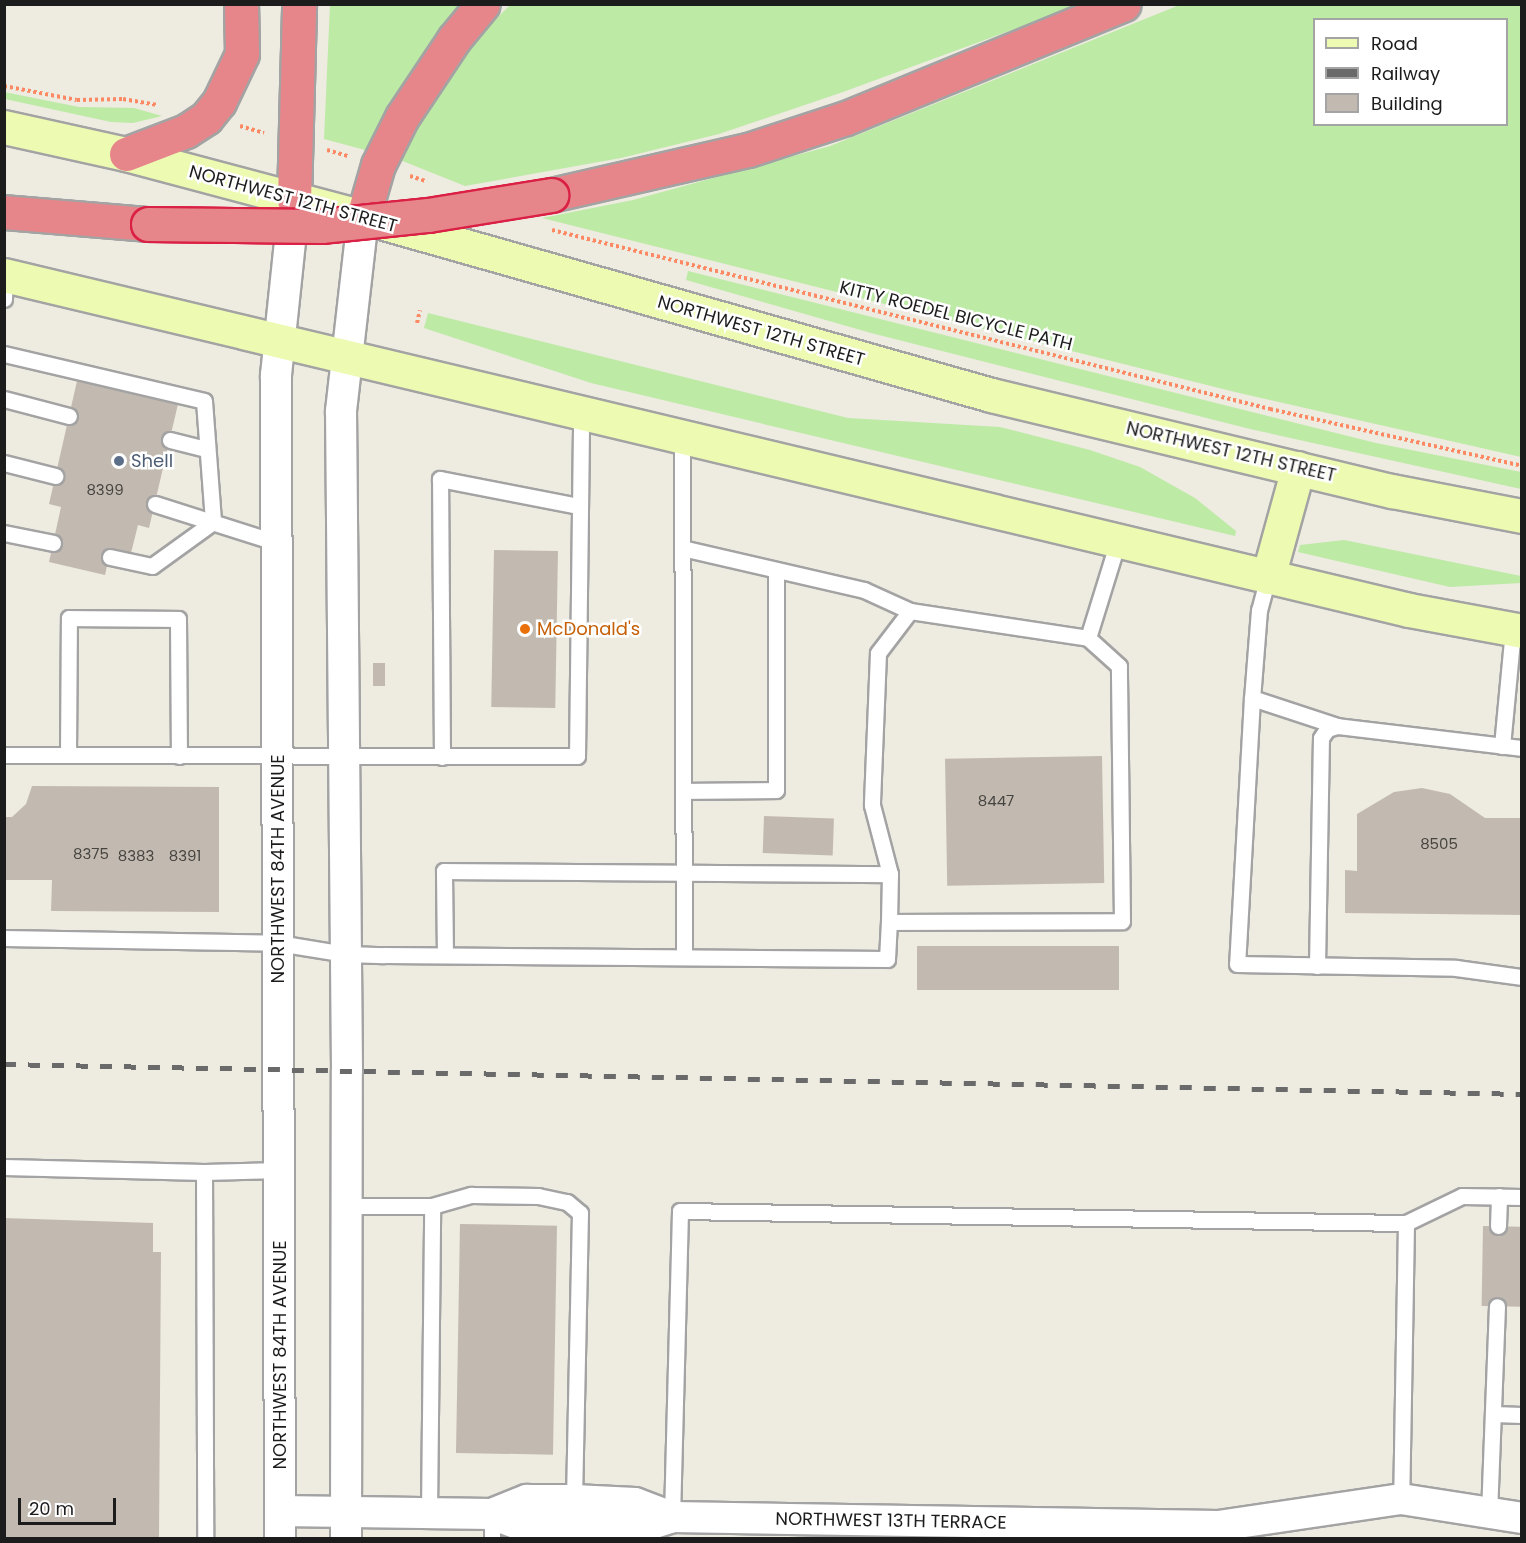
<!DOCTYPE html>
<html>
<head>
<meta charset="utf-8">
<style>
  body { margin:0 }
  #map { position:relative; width:1526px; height:1543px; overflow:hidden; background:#eeebe1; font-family:Poppins,sans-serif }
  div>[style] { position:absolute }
  .grass>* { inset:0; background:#bdeaa5 }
  .building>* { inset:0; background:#c2bab0; transform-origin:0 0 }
  .path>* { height:4px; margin-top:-2px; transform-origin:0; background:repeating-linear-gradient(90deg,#fc8964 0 3px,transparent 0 6px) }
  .roads { filter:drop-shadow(2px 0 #a3a3a3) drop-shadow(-2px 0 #a3a3a3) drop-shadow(0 2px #a3a3a3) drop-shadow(0 -2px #a3a3a3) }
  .service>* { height:15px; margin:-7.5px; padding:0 7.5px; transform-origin:7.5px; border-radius:7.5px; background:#fff }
  .minor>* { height:30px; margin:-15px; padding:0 15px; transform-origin:15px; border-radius:15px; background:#fff }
  .secondary>* { height:33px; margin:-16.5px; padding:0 16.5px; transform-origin:16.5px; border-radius:16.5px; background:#ecfab2 }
  .motorway>* { height:33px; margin:-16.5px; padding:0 16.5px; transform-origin:16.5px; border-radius:16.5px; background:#e7868a }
  .rail>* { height:4.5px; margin-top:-2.25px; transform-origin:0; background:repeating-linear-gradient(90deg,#6a6a6a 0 12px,transparent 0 24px) }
  .bridges { filter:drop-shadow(2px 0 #da2045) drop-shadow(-2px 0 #da2045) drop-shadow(0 2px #da2045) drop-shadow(0 -2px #da2045) }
  .motorway-bridge>* { height:33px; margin:-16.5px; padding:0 16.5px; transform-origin:16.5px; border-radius:16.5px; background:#e7868a }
  .dots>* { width:16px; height:16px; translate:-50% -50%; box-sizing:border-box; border:3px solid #fff; border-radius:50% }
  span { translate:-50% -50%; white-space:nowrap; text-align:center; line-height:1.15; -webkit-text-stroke:5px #fff; paint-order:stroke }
  .number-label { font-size:15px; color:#464441 }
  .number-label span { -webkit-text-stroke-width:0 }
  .street-label { font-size:18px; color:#1c1c1c }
  .service-label { font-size:18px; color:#4e5e75 }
  .left { translate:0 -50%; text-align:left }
  .food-label { font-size:18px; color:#c56008 }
  .frame { position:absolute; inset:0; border:6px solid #1c1c1c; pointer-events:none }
  .legend { position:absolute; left:1313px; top:18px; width:195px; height:108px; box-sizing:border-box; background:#fff; border:2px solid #a4a4a4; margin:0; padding:8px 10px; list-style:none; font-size:18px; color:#1c1c1c }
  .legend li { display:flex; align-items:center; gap:12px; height:30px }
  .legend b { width:30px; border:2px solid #a4a4a4 }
  .scale { position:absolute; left:18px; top:1498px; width:98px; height:27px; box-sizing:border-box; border:3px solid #1c1c1c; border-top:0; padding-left:8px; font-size:18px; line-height:21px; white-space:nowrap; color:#1c1c1c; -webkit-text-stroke:4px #fff; paint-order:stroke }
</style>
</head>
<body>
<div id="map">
  <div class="grass">
    <i style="clip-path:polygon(evenodd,1182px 4px,1521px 5px,1521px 457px,1235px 392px,542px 218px,633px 200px,830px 146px,1182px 4px,1314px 20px,1506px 20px,1506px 124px,1314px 124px,1314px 20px)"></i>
    <i style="clip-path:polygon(330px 5px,464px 5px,365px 150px,324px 139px)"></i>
    <i style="clip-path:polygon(510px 5px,1080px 5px,843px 92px,719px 134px,621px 158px,465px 186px,400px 160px,440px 90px,477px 38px)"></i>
    <i style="clip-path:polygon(4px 92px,79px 107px,134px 108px,162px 116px,133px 123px,111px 122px,5px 99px)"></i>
    <i style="clip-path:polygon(688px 271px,1376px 443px,1521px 472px,1521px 489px,1250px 429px,871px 333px,686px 280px)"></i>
    <i style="clip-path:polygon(428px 313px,848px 418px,1000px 427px,1090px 450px,1140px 467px,1195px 498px,1236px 531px,1235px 536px,591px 383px,424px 328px)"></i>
    <i style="clip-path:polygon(1344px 540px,1521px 576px,1521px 583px,1450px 587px,1298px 552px,1300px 545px)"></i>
  </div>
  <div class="building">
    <i style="clip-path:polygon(77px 381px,178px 404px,149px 528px,138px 525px,131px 553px,111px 548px,105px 575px,49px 562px,61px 507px,49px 504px)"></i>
    <i style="left:494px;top:550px;width:64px;height:157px;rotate:1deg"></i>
    <i style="left:373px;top:663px;width:12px;height:23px"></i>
    <i style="left:1102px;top:756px;width:127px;height:157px;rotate:89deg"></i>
    <i style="clip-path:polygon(32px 786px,219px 787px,219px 912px,51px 911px,52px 880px,4px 880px,4px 817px,12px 817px,26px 804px)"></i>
    <i style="clip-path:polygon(1422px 788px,1450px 794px,1485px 818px,1522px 818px,1522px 915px,1345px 913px,1345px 870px,1357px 871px,1357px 814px,1394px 792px)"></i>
    <i style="left:764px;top:816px;width:70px;height:37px;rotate:2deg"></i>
    <i style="left:917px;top:946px;width:202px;height:44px"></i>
    <i style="clip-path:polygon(4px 1218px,153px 1223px,153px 1252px,161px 1252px,159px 1538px,4px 1538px)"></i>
    <i style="left:460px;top:1224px;width:97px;height:229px;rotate:1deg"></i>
    <i style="left:1483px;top:1226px;width:39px;height:80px;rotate:1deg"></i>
  </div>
  <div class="path">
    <i style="left:4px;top:86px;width:74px;rotate:10.9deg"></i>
    <i style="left:77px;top:100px;width:46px;rotate:-1.2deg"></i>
    <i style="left:123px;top:99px;width:35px;rotate:10deg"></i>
    <i style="left:240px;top:126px;width:25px;rotate:16deg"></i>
    <i style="left:327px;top:150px;width:22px;rotate:16deg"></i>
    <i style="left:410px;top:176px;width:16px;rotate:18deg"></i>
    <i style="left:552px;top:230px;width:740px;rotate:14deg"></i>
    <i style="left:1270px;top:409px;width:258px;rotate:12.7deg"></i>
    <i style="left:417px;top:323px;width:13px;rotate:-77deg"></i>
  </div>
  <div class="roads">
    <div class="service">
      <i style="left:4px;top:299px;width:24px;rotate:-88deg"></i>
      <i style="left:4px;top:354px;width:205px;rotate:13.2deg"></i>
      <i style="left:204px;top:401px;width:121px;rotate:85.7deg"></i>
      <i style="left:213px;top:522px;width:75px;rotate:144.2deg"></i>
      <i style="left:152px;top:566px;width:43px;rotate:-167.9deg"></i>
      <i style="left:4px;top:399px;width:67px;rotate:14.7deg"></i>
      <i style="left:682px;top:438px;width:519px;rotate:89.78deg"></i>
      <i style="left:170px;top:440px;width:38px;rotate:14deg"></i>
      <i style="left:4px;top:463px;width:53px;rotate:14.3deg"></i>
      <i style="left:155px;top:504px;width:126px;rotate:17.6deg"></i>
      <i style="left:4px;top:533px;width:50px;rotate:11.5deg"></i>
      <i style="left:682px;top:548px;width:187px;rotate:13deg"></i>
      <i style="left:864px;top:590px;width:51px;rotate:24.5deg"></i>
      <i style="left:910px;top:611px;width:180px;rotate:8.6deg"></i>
      <i style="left:1268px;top:577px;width:34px;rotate:105deg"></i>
      <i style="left:1259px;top:610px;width:88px;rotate:94.5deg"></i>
      <i style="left:1252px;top:698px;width:266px;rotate:93.2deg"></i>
      <i style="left:1237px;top:964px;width:219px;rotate:1deg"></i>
      <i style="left:1456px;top:968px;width:67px;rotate:7.8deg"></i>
      <i style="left:910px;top:611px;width:53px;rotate:127.3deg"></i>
      <i style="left:878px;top:653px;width:152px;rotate:92.3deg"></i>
      <i style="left:872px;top:805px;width:71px;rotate:75.4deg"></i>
      <i style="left:890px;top:874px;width:48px;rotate:91.2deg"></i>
      <i style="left:889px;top:922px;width:233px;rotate:-0.2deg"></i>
      <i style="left:1122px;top:921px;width:255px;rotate:-90.7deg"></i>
      <i style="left:1119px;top:666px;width:42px;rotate:-137.9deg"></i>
      <i style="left:1088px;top:638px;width:102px;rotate:-72.8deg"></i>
      <i style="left:1252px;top:698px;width:89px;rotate:18.2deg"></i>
      <i style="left:1502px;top:746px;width:118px;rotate:-84.6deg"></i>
      <i style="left:68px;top:754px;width:136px;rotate:-89.6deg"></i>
      <i style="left:69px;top:618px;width:109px;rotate:0.5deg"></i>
      <i style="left:178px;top:619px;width:137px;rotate:89.6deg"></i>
      <i style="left:4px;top:755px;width:573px;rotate:0.1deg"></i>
      <i style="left:577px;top:756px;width:343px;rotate:-89.3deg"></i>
      <i style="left:442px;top:757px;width:278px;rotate:-90.4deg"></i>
      <i style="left:440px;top:479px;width:142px;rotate:11deg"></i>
      <i style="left:683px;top:791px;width:93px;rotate:-0.6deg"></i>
      <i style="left:776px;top:790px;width:220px;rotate:-90deg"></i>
      <i style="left:4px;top:938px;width:274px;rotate:1deg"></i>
      <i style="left:278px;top:943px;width:69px;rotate:9.2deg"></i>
      <i style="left:346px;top:954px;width:38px;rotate:2deg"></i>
      <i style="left:384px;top:955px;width:503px;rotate:0.46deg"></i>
      <i style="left:887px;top:959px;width:37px;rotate:-87deg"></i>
      <i style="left:445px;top:955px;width:84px;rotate:-90.7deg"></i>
      <i style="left:444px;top:871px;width:446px;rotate:0.4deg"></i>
      <i style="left:1317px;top:966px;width:228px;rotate:-89deg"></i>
      <i style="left:1321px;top:738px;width:11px;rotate:-56deg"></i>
      <i style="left:1327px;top:729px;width:10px;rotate:-17deg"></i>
      <i style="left:1337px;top:726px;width:186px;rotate:6.8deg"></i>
      <i style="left:4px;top:1167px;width:200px;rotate:1.4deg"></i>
      <i style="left:204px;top:1172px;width:76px;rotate:-1.5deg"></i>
      <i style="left:204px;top:1172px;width:366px;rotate:89.8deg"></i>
      <i style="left:347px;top:1206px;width:85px"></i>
      <i style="left:432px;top:1206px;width:41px;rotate:-15.8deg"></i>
      <i style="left:471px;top:1195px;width:67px;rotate:0.9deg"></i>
      <i style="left:538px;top:1196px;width:30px;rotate:12deg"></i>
      <i style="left:567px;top:1202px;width:17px;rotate:40deg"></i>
      <i style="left:580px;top:1213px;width:287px;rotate:91.2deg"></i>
      <i style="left:1406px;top:1223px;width:62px;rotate:-25.7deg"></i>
      <i style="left:1462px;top:1196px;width:60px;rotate:1deg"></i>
      <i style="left:1498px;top:1226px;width:30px;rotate:-88deg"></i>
      <i style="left:1493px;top:1414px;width:29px;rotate:2deg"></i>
      <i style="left:429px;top:1513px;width:307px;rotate:-89.4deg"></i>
      <i style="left:1489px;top:1514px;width:208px;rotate:-87.8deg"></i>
      <i style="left:672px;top:1517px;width:306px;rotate:-88.5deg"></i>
      <i style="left:680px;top:1211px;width:726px;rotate:0.95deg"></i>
      <i style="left:1406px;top:1223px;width:276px;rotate:91deg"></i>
      <i style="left:492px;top:1538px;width:24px;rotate:-90deg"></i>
    </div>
    <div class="minor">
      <i style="left:280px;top:1511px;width:212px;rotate:0.8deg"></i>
      <i style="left:492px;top:1514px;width:36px;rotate:21deg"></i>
      <i style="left:526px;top:1527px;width:57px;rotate:2deg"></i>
      <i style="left:583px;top:1529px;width:53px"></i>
      <i style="left:636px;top:1529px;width:38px;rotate:-18deg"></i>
      <i style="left:672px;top:1517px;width:546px;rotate:0.94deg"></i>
      <i style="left:1218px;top:1526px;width:185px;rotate:-8.4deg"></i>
      <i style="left:1401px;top:1499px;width:122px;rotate:8.9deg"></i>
      <i style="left:492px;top:1514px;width:38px;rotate:-22deg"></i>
      <i style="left:527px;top:1500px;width:47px"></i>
      <i style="left:574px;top:1500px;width:61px;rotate:2.8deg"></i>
      <i style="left:635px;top:1503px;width:40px;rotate:21deg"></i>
      <i style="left:280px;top:1538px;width:1163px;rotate:-90.2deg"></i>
      <i style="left:276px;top:375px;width:173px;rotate:-84deg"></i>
      <i style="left:346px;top:1538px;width:468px;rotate:-89.9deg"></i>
      <i style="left:347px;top:1070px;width:659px;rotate:-90.52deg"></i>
      <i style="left:341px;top:411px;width:195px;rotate:-83.5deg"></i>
    </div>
    <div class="secondary">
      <i style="left:4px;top:127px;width:125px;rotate:12.5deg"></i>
      <i style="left:126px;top:154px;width:245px;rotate:14.9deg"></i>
      <i style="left:363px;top:217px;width:653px;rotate:15.82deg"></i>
      <i style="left:991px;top:395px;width:412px;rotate:13.5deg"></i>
      <i style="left:1392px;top:491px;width:132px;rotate:10.9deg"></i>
      <i style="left:4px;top:275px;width:1444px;rotate:13.41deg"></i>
      <i style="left:1409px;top:610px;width:115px;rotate:10.5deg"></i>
      <i style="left:1268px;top:577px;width:113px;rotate:-74.6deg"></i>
    </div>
    <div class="motorway">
      <i style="left:126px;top:154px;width:64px;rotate:-21deg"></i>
      <i style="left:186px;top:131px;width:24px;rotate:-33deg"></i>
      <i style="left:206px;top:118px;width:21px;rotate:-51deg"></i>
      <i style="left:219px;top:102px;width:53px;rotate:-64.4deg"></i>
      <i style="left:242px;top:54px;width:50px;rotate:-91.1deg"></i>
      <i style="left:551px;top:195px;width:202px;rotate:-12.9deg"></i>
      <i style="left:748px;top:150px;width:103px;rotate:-18.1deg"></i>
      <i style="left:846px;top:118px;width:300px;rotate:-22.3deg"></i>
      <i style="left:294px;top:200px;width:196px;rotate:-88.5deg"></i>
      <i style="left:4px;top:212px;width:144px;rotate:4.8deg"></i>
      <i style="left:363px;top:217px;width:54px;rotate:-73.9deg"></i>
      <i style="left:378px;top:165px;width:54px;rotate:-63.4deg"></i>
      <i style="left:402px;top:117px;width:94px;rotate:-56.3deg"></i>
      <i style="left:454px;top:39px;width:45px;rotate:-50.4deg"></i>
    </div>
  </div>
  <div class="rail">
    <i style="left:4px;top:1064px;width:1518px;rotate:1.13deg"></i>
  </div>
  <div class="bridges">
    <div class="motorway-bridge">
      <i style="left:148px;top:224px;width:173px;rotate:0.7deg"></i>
      <i style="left:321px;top:226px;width:108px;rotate:-5.9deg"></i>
      <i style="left:428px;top:215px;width:125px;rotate:-9.2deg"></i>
    </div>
  </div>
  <div class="dots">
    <i style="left:119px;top:461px;background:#5c6f8a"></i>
    <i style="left:525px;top:629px;background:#e8710a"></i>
  </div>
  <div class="number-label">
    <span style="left:105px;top:490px">8399</span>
    <span style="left:996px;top:801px">8447</span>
    <span style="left:1439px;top:844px">8505</span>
    <span style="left:91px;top:854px">8375</span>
    <span style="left:136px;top:856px">8383</span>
    <span style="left:185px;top:856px">8391</span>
  </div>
  <div class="street-label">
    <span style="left:293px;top:199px;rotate:15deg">NORTHWEST 12TH STREET</span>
    <span style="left:956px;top:316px;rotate:14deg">KITTY ROEDEL BICYCLE PATH</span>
    <span style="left:761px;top:331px;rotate:16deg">NORTHWEST 12TH STREET</span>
    <span style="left:1231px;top:452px;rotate:13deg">NORTHWEST 12TH STREET</span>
    <span style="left:278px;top:869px;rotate:-90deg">NORTHWEST 84TH AVENUE</span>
    <span style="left:280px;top:1355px;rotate:-90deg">NORTHWEST 84TH AVENUE</span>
    <span style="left:891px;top:1521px;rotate:1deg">NORTHWEST 13TH TERRACE</span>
  </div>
  <div class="service-label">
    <span class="left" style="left:131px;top:461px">Shell</span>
  </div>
  <div class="food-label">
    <span class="left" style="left:537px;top:629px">McDonald's</span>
  </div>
  <div class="frame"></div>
  <ul class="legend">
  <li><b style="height:8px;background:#ecfab2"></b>Road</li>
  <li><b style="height:8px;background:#6a6a6a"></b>Railway</li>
  <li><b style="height:16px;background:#c2bab0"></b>Building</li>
  </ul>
  <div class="scale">20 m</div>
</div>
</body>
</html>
